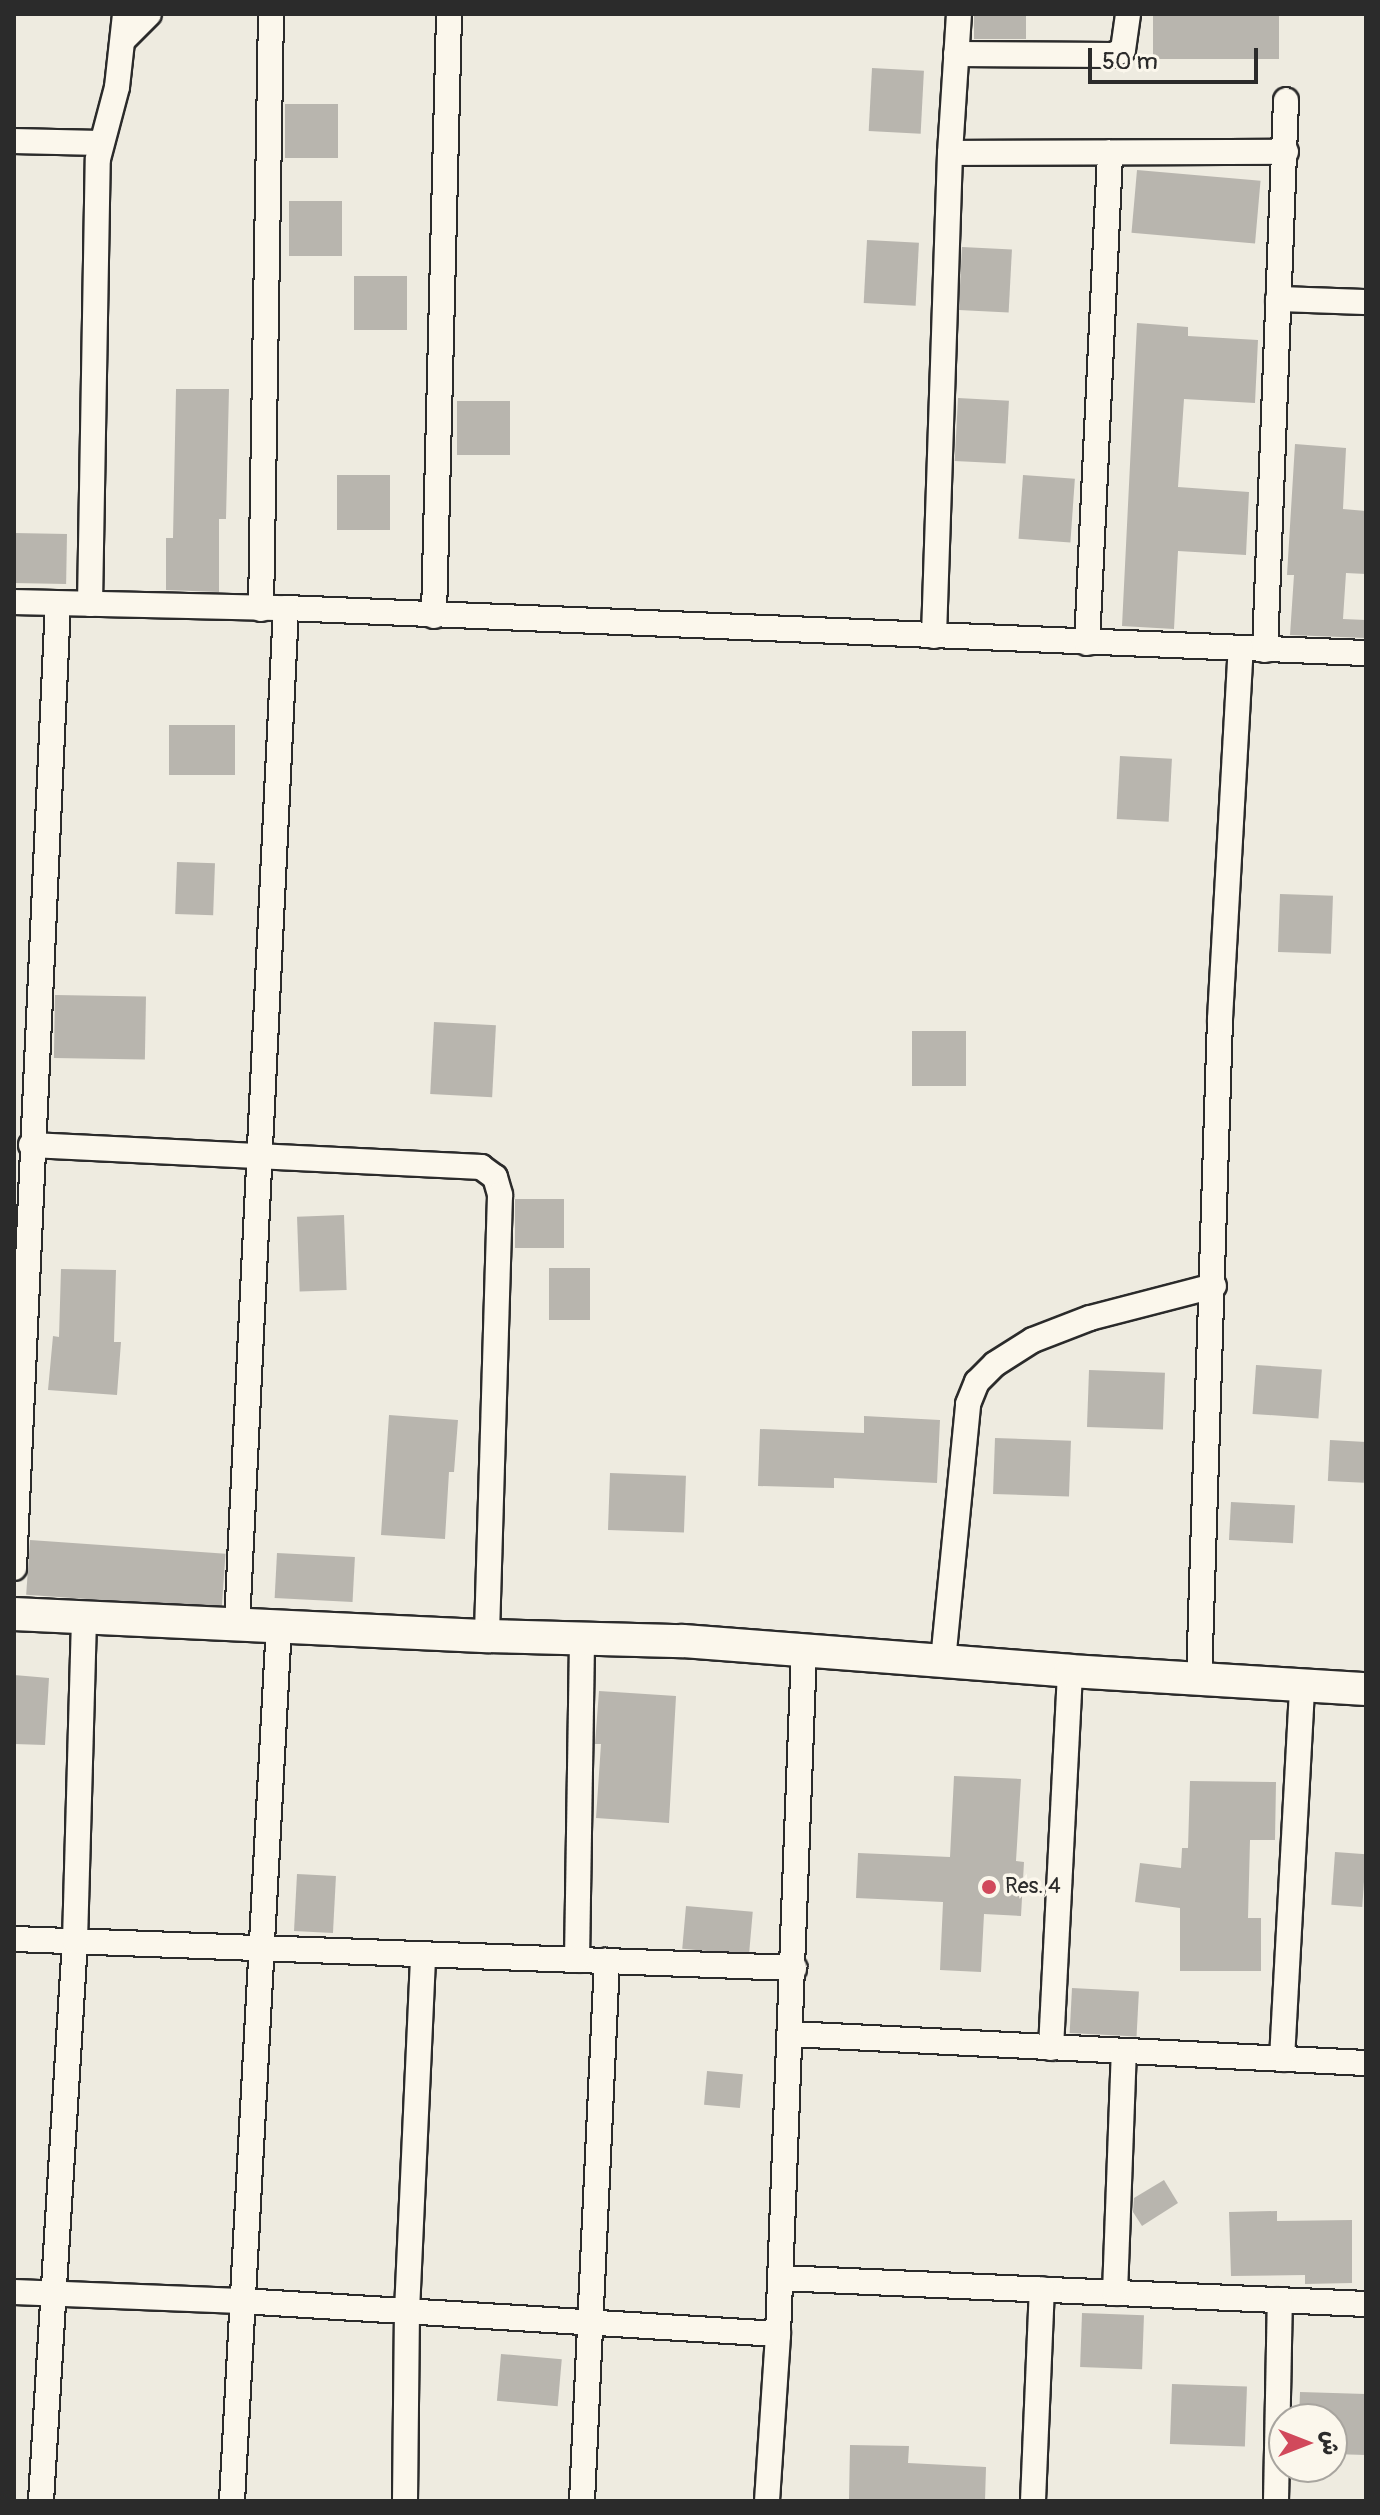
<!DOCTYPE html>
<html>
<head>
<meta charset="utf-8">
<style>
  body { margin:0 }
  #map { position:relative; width:1380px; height:2515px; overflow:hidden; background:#eeebe0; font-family:Pangolin,"Playpen Sans Arabic",sans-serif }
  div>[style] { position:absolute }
  .building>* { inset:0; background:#b8b5ae; transform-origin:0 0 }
  .roads { filter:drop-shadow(2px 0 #2b2b2b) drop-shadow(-2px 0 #2b2b2b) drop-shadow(0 2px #2b2b2b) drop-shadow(0 -2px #2b2b2b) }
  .street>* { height:24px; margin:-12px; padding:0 12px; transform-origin:12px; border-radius:12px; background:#fbf7ec }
  .secondary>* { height:32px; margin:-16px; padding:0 16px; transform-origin:16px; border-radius:16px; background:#fbf7ec }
  .dots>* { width:22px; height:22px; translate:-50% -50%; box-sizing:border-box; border:4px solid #fbf7ec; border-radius:50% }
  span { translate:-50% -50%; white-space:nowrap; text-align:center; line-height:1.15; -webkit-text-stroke:7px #fbf7ec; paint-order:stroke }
  .poi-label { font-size:22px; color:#2b2b2b }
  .left { translate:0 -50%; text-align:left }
  .frame { position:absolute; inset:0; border:16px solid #2b2b2b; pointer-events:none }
  .north { position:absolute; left:1268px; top:2403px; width:80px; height:80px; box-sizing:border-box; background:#fbf7ec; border:2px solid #a8a59f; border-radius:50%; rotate:90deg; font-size:22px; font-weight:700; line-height:32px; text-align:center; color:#2b2b2b }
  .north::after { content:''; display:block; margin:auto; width:28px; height:36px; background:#d1495b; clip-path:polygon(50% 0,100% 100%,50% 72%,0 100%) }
  .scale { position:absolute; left:1088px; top:48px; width:170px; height:36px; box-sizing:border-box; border:4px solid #2b2b2b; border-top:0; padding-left:10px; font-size:24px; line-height:28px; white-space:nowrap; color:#2b2b2b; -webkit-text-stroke:6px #fbf7ec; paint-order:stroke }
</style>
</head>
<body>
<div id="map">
  <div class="building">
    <i style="left:974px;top:14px;width:52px;height:25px"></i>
    <i style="left:1153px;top:14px;width:126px;height:45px"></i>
    <i style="left:872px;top:68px;width:52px;height:63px;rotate:3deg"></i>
    <i style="left:285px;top:104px;width:53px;height:54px"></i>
    <i style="left:1137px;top:170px;width:124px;height:63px;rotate:5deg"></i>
    <i style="left:289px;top:201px;width:53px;height:55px"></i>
    <i style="left:867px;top:240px;width:52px;height:63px;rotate:3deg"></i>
    <i style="left:962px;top:247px;width:50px;height:63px;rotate:3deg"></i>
    <i style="left:354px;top:276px;width:53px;height:54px"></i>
    <i style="clip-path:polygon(1137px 323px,1188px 327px,1188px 336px,1258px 340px,1255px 403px,1184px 399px,1178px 487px,1249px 492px,1246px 555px,1178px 551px,1174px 629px,1122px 626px)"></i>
    <i style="clip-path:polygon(176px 389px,229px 389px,226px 519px,219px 519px,219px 592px,166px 590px,166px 538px,173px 538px)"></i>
    <i style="left:958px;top:398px;width:51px;height:63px;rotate:3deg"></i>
    <i style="left:457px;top:401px;width:53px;height:54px"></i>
    <i style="clip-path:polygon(1295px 444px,1346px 448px,1343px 509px,1366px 511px,1366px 574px,1346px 573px,1343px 619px,1366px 620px,1366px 638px,1290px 635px,1294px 575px,1287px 575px)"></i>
    <i style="left:337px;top:475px;width:53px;height:55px"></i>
    <i style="left:1023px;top:475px;width:52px;height:64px;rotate:4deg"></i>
    <i style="left:14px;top:533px;width:53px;height:50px;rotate:1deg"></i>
    <i style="left:169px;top:725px;width:66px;height:50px"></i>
    <i style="left:1120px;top:756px;width:52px;height:63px;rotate:3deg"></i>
    <i style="left:177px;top:862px;width:38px;height:52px;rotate:2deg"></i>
    <i style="left:1280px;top:894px;width:53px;height:58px;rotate:2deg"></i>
    <i style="left:55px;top:995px;width:91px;height:63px;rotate:1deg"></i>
    <i style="left:434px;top:1022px;width:62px;height:72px;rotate:3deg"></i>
    <i style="left:912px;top:1031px;width:54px;height:55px"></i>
    <i style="left:564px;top:1199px;width:49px;height:49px;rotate:90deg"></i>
    <i style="left:344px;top:1215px;width:75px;height:47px;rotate:88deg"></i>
    <i style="left:549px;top:1268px;width:41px;height:52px"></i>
    <i style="clip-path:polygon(61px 1269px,116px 1270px,114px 1342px,121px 1342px,117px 1395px,48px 1390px,53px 1336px,59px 1337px)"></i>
    <i style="left:1256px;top:1365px;width:66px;height:49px;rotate:4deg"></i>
    <i style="left:1089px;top:1370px;width:76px;height:57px;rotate:2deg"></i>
    <i style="clip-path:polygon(389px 1415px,458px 1420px,454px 1472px,449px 1472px,445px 1539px,381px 1535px)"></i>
    <i style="clip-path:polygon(864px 1416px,940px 1420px,937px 1483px,834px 1478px,834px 1488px,758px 1486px,760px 1429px,864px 1433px)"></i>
    <i style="left:995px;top:1438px;width:76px;height:56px;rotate:2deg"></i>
    <i style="left:1330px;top:1440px;width:36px;height:41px;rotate:3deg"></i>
    <i style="left:610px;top:1473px;width:76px;height:57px;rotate:2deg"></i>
    <i style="left:1231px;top:1502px;width:64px;height:38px;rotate:3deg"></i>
    <i style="left:30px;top:1540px;width:196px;height:55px;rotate:4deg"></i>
    <i style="left:277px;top:1553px;width:78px;height:45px;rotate:3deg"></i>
    <i style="clip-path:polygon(14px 1675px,49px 1678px,45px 1745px,14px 1744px)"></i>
    <i style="clip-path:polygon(599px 1691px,676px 1696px,669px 1823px,596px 1818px,601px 1744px,595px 1744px)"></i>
    <i style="clip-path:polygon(954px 1776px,1021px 1779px,1016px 1861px,1024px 1862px,1021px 1916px,984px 1914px,981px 1972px,940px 1970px,943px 1902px,856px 1898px,858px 1853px,950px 1857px)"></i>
    <i style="clip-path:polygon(1190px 1781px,1276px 1782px,1275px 1840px,1250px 1840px,1248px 1918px,1261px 1918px,1261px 1971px,1180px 1971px,1180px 1908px,1135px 1902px,1140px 1863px,1181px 1868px,1182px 1848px,1188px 1848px)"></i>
    <i style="left:1335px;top:1852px;width:31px;height:53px;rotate:4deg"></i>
    <i style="left:297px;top:1874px;width:39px;height:57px;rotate:3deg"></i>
    <i style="left:686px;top:1906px;width:67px;height:43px;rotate:5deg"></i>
    <i style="left:1072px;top:1988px;width:67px;height:45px;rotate:3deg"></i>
    <i style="left:707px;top:2071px;width:36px;height:34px;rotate:5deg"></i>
    <i style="clip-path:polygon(1164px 2180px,1178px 2203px,1142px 2226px,1133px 2212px,1134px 2198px)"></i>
    <i style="clip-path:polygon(1277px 2211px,1277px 2221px,1352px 2220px,1352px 2283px,1305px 2284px,1305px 2275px,1231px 2276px,1229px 2212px)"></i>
    <i style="left:1082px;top:2313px;width:62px;height:54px;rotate:2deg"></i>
    <i style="left:501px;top:2354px;width:61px;height:47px;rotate:5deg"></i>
    <i style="left:1172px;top:2384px;width:75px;height:60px;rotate:2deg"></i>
    <i style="clip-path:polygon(1300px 2392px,1366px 2394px,1366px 2455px,1332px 2454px,1332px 2419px,1299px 2419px)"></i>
    <i style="clip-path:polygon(850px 2445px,909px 2446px,908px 2463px,986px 2467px,985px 2501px,849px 2499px)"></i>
  </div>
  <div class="roads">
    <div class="street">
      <i style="left:124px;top:39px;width:35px;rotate:-45deg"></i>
      <i style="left:956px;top:54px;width:157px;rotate:0.4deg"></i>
      <i style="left:1113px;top:55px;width:11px;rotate:-27deg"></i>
      <i style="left:1123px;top:50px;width:36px;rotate:-82deg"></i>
      <i style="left:14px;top:141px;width:86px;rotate:1.3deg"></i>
      <i style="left:950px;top:153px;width:336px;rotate:-0.2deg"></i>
      <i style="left:1278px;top:299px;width:88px;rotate:2deg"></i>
      <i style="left:14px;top:602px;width:272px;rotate:1.3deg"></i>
      <i style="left:286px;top:608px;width:1081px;rotate:2.39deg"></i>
      <i style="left:90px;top:604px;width:445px;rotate:-89deg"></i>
      <i style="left:98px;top:159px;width:74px;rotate:-75.2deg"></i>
      <i style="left:117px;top:87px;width:73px;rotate:-83.7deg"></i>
      <i style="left:261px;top:609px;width:595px;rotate:-89.04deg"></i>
      <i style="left:434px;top:616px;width:602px;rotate:-88.57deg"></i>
      <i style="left:934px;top:636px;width:483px;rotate:-88.1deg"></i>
      <i style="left:950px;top:153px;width:139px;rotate:-86.3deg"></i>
      <i style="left:1087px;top:643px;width:491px;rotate:-87.3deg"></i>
      <i style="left:1265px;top:650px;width:550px;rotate:-87.81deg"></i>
      <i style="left:31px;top:1145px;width:451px;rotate:2.8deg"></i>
      <i style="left:481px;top:1167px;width:17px;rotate:36deg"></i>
      <i style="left:495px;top:1177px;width:19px;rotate:74deg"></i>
      <i style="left:500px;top:1195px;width:441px;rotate:91.7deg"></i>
      <i style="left:14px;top:1568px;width:965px;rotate:-87.39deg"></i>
      <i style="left:237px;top:1624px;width:1017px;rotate:-87.24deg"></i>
      <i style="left:943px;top:1661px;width:258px;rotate:-84.4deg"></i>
      <i style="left:968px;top:1404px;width:24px;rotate:-68deg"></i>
      <i style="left:977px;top:1382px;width:25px;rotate:-45deg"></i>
      <i style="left:995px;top:1364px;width:45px;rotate:-32.3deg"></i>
      <i style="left:1033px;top:1340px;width:61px;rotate:-21.1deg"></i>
      <i style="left:1090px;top:1318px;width:128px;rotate:-14.5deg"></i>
      <i style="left:1199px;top:1680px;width:661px;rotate:-88.18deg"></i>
      <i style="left:1220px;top:1019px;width:371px;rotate:-86.8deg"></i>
      <i style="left:14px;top:1939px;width:781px;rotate:2.13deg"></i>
      <i style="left:577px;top:1960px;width:322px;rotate:-89.1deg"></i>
      <i style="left:791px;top:2034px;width:576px;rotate:2.89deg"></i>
      <i style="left:1051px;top:2048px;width:377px;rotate:-87.1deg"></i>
      <i style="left:1282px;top:2059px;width:374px;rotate:-86.9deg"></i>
      <i style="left:780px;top:2278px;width:587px;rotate:2.54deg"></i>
      <i style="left:14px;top:2292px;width:227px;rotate:2.3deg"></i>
      <i style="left:241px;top:2301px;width:538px;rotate:3.52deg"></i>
      <i style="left:1115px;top:2293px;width:241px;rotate:-87.9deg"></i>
      <i style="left:41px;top:2501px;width:561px;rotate:-86.53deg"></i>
      <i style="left:75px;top:1941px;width:324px;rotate:-88.4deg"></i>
      <i style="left:232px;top:2501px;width:876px;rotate:-86.93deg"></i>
      <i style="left:405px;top:2501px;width:190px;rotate:-89.4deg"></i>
      <i style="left:407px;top:2311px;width:357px;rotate:-87.4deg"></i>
      <i style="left:582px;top:2501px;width:541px;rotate:-87.35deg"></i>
      <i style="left:767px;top:2501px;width:167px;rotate:-86.2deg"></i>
      <i style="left:778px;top:2334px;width:684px;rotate:-87.82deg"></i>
      <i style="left:1033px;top:2501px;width:212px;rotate:-87.6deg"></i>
      <i style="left:1276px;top:2501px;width:201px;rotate:-88.9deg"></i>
    </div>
    <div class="secondary">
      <i style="left:14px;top:1614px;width:474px;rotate:2.7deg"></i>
      <i style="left:487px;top:1636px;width:196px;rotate:1.5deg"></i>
      <i style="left:683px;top:1641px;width:388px;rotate:4.4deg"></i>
      <i style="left:1070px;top:1671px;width:297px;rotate:3.5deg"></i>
    </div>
  </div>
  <div class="dots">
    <i style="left:989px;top:1887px;background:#d1495b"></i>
  </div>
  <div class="poi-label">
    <span class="left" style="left:1005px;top:1887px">Res. 4</span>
  </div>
  <div class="frame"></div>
  <div class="north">ش</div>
  <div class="scale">50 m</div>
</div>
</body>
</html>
